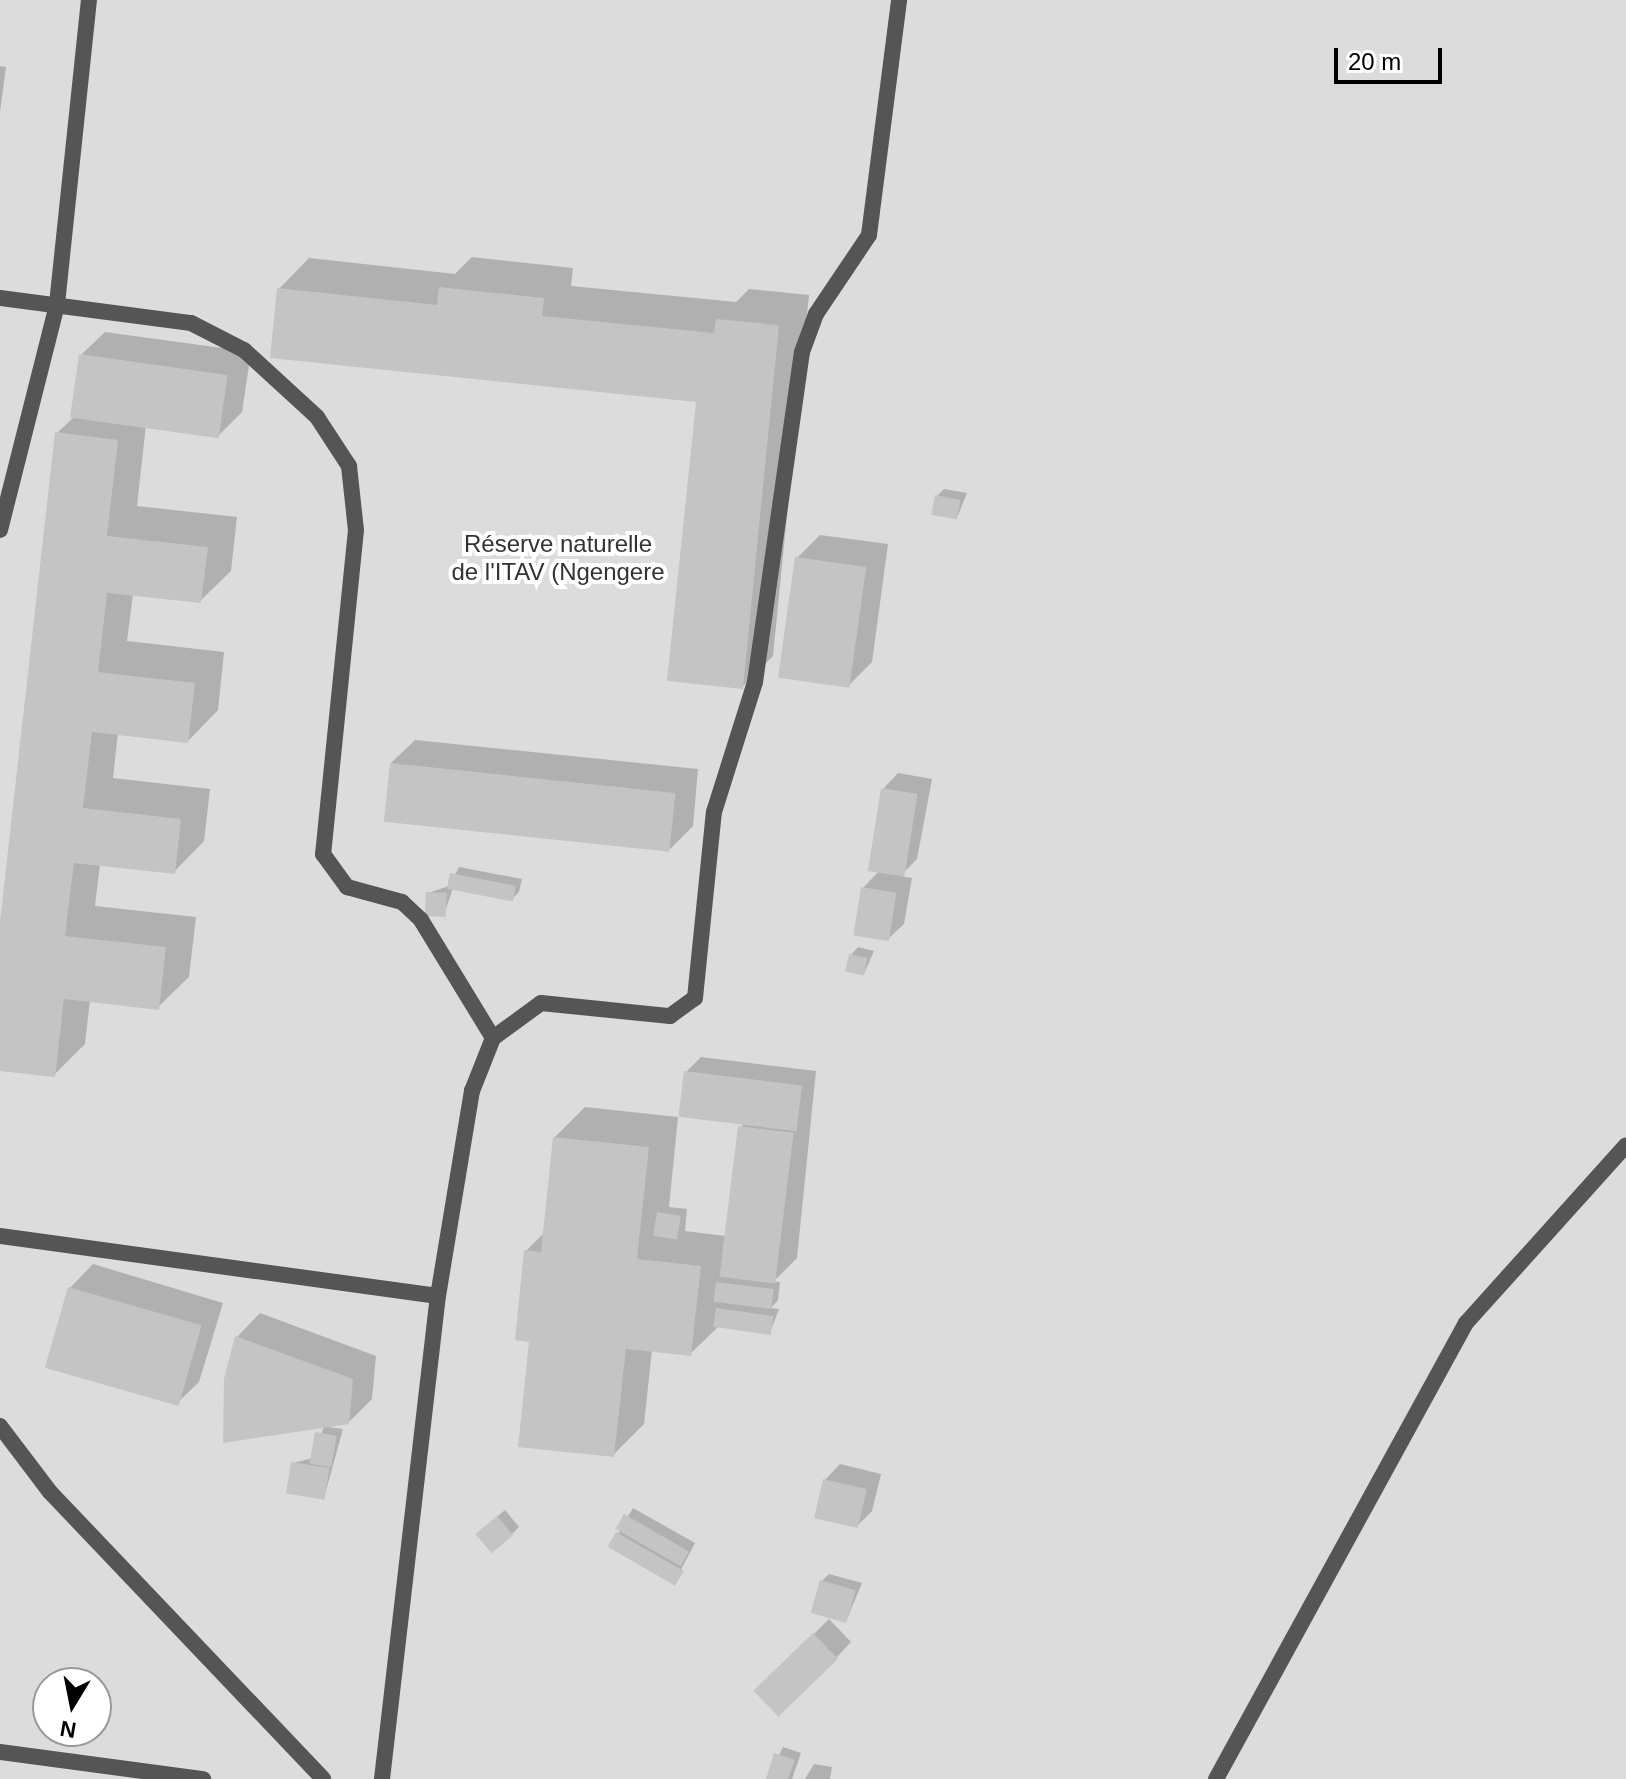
<!DOCTYPE html>
<html>
<head>
<meta charset="utf-8">
<style>
  body { margin:0 }
  #map { position:relative; width:1626px; height:1779px; overflow:hidden; background:#fff; font-family:Helvetica,sans-serif }
  div>[style] { position:absolute }
  .green>* { inset:0; background:#dcdcdc }
  .shadow>* { inset:0; background:#0003 }
  .building>* { inset:0; background:#c4c4c4; transform-origin:0 0 }
  .street>* { height:16px; margin:-8px; padding:0 8px; transform-origin:8px; border-radius:8px; background:#555 }
  span { translate:-50% -50%; white-space:nowrap; text-align:center; line-height:1.15; -webkit-text-stroke:8px #fff; paint-order:stroke }
  .park-label { font-size:24px; color:#333 }
  .north { position:absolute; left:32px; top:1667px; width:80px; height:80px; box-sizing:border-box; background:#fff; border:2px solid #999; border-radius:50%; rotate:190deg; font-size:22px; font-weight:700; line-height:32px; text-align:center; color:#000 }
  .north::after { content:''; display:block; margin:auto; width:28px; height:36px; background:#000; clip-path:polygon(50% 0,100% 100%,50% 72%,0 100%) }
  .scale { position:absolute; left:1334px; top:48px; width:108px; height:36px; box-sizing:border-box; border:4px solid #000; border-top:0; padding-left:10px; font-size:24px; line-height:28px; white-space:nowrap; color:#000; -webkit-text-stroke:6px #fff; paint-order:stroke }
</style>
</head>
<body>
<div id="map">
  <div class="green">
    <i style="clip-path:polygon(evenodd,0 0,1626px 0,1626px 1779px,0 1779px,0 0,48px 1683px,96px 1683px,96px 1731px,48px 1731px,48px 1683px)"></i>
  </div>
  <div class="shadow">
    <i style="clip-path:polygon(0 66px,6px 67px,0 112px)"></i>
    <i style="clip-path:polygon(472px 257px,573px 268px,571px 286px,736px 302px,749px 289px,809px 295px,773px 656px,742px 687px,698px 400px,279px 289px,309px 258px,455px 274px)"></i>
    <i style="clip-path:polygon(105px 332px,251px 352px,242px 412px,219px 435px,146px 425px,137px 506px,237px 517px,231px 571px,200px 601px,133px 594px,127px 641px,224px 652px,218px 710px,188px 741px,118px 733px,113px 778px,210px 789px,204px 841px,174px 872px,100px 864px,95px 906px,196px 917px,189px 977px,158px 1007px,90px 1000px,85px 1044px,54px 1075px,0 1069px,0 940px,57px 433px,73px 418px,81px 355px)"></i>
    <i style="clip-path:polygon(944px 489px,967px 493px,957px 518px,937px 496px)"></i>
    <i style="clip-path:polygon(820px 535px,888px 544px,872px 662px,848px 686px,797px 558px)"></i>
    <i style="clip-path:polygon(415px 740px,698px 769px,693px 826px,670px 849px,391px 763px)"></i>
    <i style="clip-path:polygon(898px 773px,932px 779px,917px 859px,900px 876px,912px 878px,904px 924px,888px 939px,863px 888px,880px 870px,883px 789px)"></i>
    <i style="clip-path:polygon(459px 867px,522px 879px,519px 892px,512px 899px,453px 888px,444px 915px,428px 893px,449px 886px)"></i>
    <i style="clip-path:polygon(858px 947px,874px 951px,864px 974px,851px 955px)"></i>
    <i style="clip-path:polygon(701px 1057px,816px 1071px,797px 1258px,774px 1281px,780px 1282px,778px 1300px,771px 1308px,779px 1309px,770px 1333px,719px 1326px,690px 1354px,652px 1350px,644px 1424px,613px 1455px,531px 1341px,526px 1251px,545px 1232px,554px 1138px,585px 1107px,678px 1117px,669px 1207px,687px 1209px,685px 1231px,726px 1236px,743px 1123px,686px 1072px)"></i>
    <i style="clip-path:polygon(93px 1264px,223px 1303px,199px 1382px,175px 1405px,70px 1288px)"></i>
    <i style="clip-path:polygon(260px 1313px,376px 1356px,372px 1399px,348px 1423px,328px 1427px,343px 1429px,324px 1498px,293px 1463px,313px 1458px,324px 1426px,225px 1441px,224px 1403px,237px 1337px)"></i>
    <i style="clip-path:polygon(840px 1464px,881px 1474px,872px 1511px,857px 1526px,825px 1480px)"></i>
    <i style="clip-path:polygon(633px 1508px,695px 1543px,674px 1583px,618px 1534px)"></i>
    <i style="clip-path:polygon(505px 1510px,519px 1527px,512px 1534px,485px 1527px)"></i>
    <i style="clip-path:polygon(829px 1574px,862px 1583px,847px 1619px,822px 1581px)"></i>
    <i style="clip-path:polygon(829px 1619px,851px 1642px,836px 1658px,807px 1641px)"></i>
    <i style="clip-path:polygon(783px 1747px,801px 1753px,792px 1779px,768px 1779px)"></i>
    <i style="clip-path:polygon(814px 1764px,832px 1767px,830px 1779px,805px 1779px)"></i>
  </div>
  <div class="building">
    <i style="clip-path:polygon(439px 287px,544px 298px,542px 316px,714px 333px,716px 319px,779px 325px,743px 689px,667px 681px,696px 402px,270px 358px,277px 288px,437px 305px)"></i>
    <i style="left:79px;top:354px;width:150px;height:64px;rotate:8deg"></i>
    <i style="clip-path:polygon(55px 432px,118px 440px,107px 536px,208px 547px,201px 603px,107px 593px,98px 672px,195px 683px,188px 743px,92px 732px,83px 808px,181px 819px,175px 874px,74px 863px,65px 936px,166px 947px,159px 1010px,64px 999px,55px 1077px,0 1071px,0 922px)"></i>
    <i style="left:935px;top:495px;width:26px;height:20px;rotate:11deg"></i>
    <i style="left:795px;top:557px;width:72px;height:122px;rotate:8deg"></i>
    <i style="left:390px;top:763px;width:287px;height:59px;rotate:6deg"></i>
    <i style="left:881px;top:788px;width:37px;height:84px;rotate:9deg"></i>
    <i style="left:450px;top:873px;width:67px;height:16px;rotate:11deg"></i>
    <i style="left:861px;top:887px;width:36px;height:49px;rotate:9deg"></i>
    <i style="left:426px;top:892px;width:21px;height:24px;rotate:3deg"></i>
    <i style="left:849px;top:954px;width:19px;height:18px;rotate:12deg"></i>
    <i style="left:684px;top:1071px;width:119px;height:46px;rotate:7deg"></i>
    <i style="left:738px;top:1126px;width:56px;height:152px;rotate:7deg"></i>
    <i style="clip-path:polygon(553px 1137px,649px 1147px,637px 1259px,701px 1266px,691px 1356px,626px 1349px,614px 1457px,518px 1447px,529px 1342px,515px 1340px,524px 1250px,541px 1252px)"></i>
    <i style="left:657px;top:1212px;width:24px;height:24px;rotate:9deg"></i>
    <i style="left:716px;top:1282px;width:58px;height:20px;rotate:7deg"></i>
    <i style="left:68px;top:1287px;width:139px;height:84px;rotate:16deg"></i>
    <i style="left:716px;top:1308px;width:58px;height:19px;rotate:8deg"></i>
    <i style="clip-path:polygon(235px 1336px,353px 1379px,349px 1424px,223px 1443px,224px 1379px)"></i>
    <i style="left:315px;top:1432px;width:22px;height:32px;rotate:10deg"></i>
    <i style="left:291px;top:1462px;width:39px;height:32px;rotate:9deg"></i>
    <i style="left:823px;top:1479px;width:45px;height:40px;rotate:13deg"></i>
    <i style="left:624px;top:1514px;width:75px;height:17px;rotate:30deg"></i>
    <i style="left:497px;top:1516px;width:25px;height:28px;rotate:50deg"></i>
    <i style="left:616px;top:1532px;width:78px;height:17px;rotate:30deg"></i>
    <i style="left:820px;top:1580px;width:37px;height:34px;rotate:16deg"></i>
    <i style="left:813px;top:1633px;width:36px;height:83px;rotate:46deg"></i>
    <i style="clip-path:polygon(774px 1753px,795px 1760px,788px 1779px,766px 1779px)"></i>
  </div>
  <div class="street">
    <i style="left:0;top:298px;width:193px;rotate:7.5deg"></i>
    <i style="left:191px;top:323px;width:59px;rotate:27deg"></i>
    <i style="left:244px;top:350px;width:99px;rotate:42.5deg"></i>
    <i style="left:317px;top:417px;width:59px;rotate:56.9deg"></i>
    <i style="left:349px;top:466px;width:64px;rotate:83.8deg"></i>
    <i style="left:356px;top:530px;width:326px;rotate:95.8deg"></i>
    <i style="left:323px;top:854px;width:41px;rotate:54deg"></i>
    <i style="left:347px;top:887px;width:57px;rotate:15.3deg"></i>
    <i style="left:402px;top:902px;width:26px;rotate:43deg"></i>
    <i style="left:421px;top:920px;width:138px;rotate:58.6deg"></i>
    <i style="left:0;top:530px;width:233px;rotate:-75.8deg"></i>
    <i style="left:57px;top:304px;width:306px;rotate:-84deg"></i>
    <i style="left:0;top:1236px;width:442px;rotate:7.8deg"></i>
    <i style="left:0;top:1426px;width:83px;rotate:52.9deg"></i>
    <i style="left:50px;top:1492px;width:396px;rotate:46.4deg"></i>
    <i style="left:0;top:1752px;width:205px;rotate:7.6deg"></i>
    <i style="left:382px;top:1779px;width:486px;rotate:-83.4deg"></i>
    <i style="left:438px;top:1296px;width:208px;rotate:-80.6deg"></i>
    <i style="left:472px;top:1091px;width:57px;rotate:-68.4deg"></i>
    <i style="left:493px;top:1038px;width:59px;rotate:-36.1deg"></i>
    <i style="left:541px;top:1003px;width:130px;rotate:5.8deg"></i>
    <i style="left:670px;top:1016px;width:31px;rotate:-36deg"></i>
    <i style="left:695px;top:998px;width:187px;rotate:-84.2deg"></i>
    <i style="left:714px;top:812px;width:136px;rotate:-72.5deg"></i>
    <i style="left:755px;top:682px;width:333px;rotate:-81.9deg"></i>
    <i style="left:802px;top:352px;width:40px;rotate:-69.8deg"></i>
    <i style="left:816px;top:314px;width:95px;rotate:-56.1deg"></i>
    <i style="left:869px;top:235px;width:237px;rotate:-82.7deg"></i>
    <i style="left:1216px;top:1779px;width:520px;rotate:-61.27deg"></i>
    <i style="left:1466px;top:1323px;width:239px;rotate:-48deg"></i>
  </div>
  <div class="park-label">
    <span style="left:558px;top:558px">Réserve naturelle<br>de l'ITAV (Ngengere</span>
  </div>
  <div class="north">N</div>
  <div class="scale">20 m</div>
</div>
</body>
</html>
